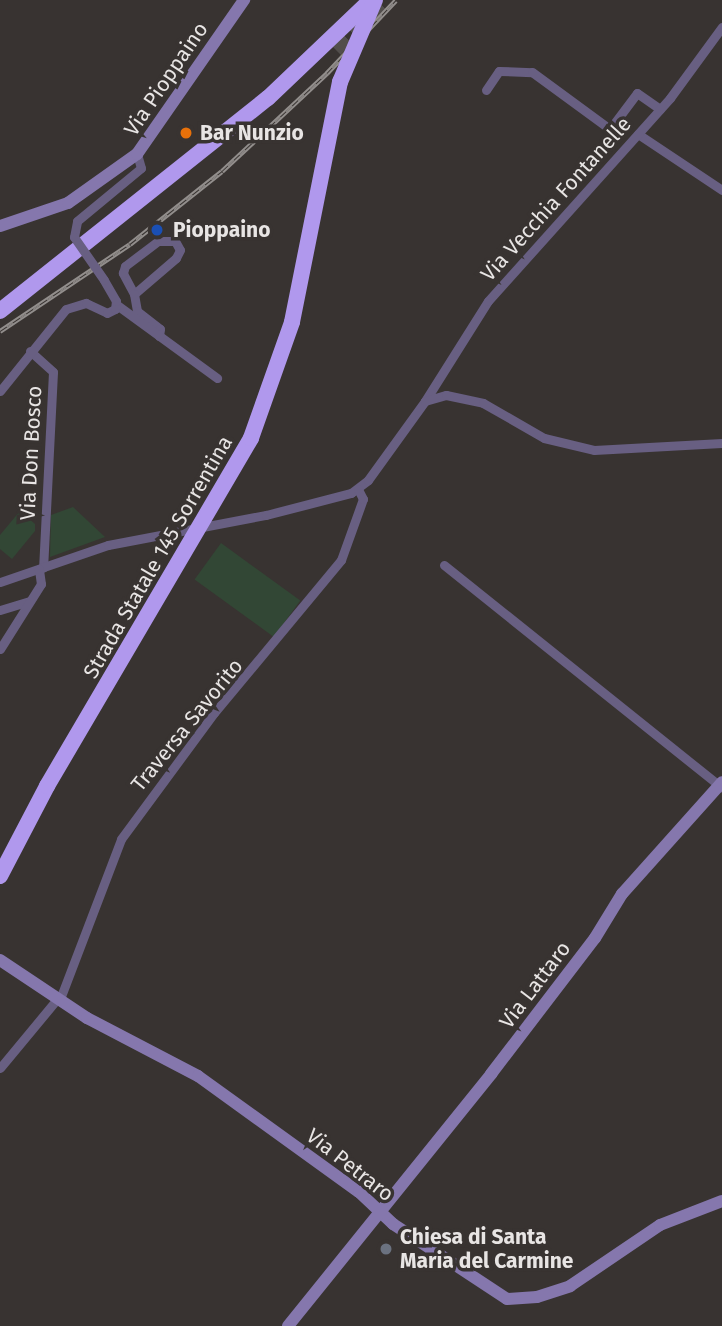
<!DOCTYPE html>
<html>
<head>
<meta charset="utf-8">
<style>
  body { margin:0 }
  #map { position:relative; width:722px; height:1326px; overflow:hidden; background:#383331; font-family:"Fira Sans",sans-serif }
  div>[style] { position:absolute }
  .green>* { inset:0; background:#324735; transform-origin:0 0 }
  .highway-tunnel>* { height:16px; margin-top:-8px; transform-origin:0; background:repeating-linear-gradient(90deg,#524e4c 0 16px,transparent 0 24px) }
  .street>* { height:9px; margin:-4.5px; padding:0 4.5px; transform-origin:4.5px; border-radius:4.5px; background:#685f82 }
  .secondary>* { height:12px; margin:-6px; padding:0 6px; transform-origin:6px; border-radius:6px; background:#8577ad }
  .highway>* { height:16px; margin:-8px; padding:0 8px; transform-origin:8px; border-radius:8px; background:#b098ed }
  .rail>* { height:5px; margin-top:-2.5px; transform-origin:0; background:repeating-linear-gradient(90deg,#383331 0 8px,#928e8c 0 16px); box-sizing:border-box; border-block:2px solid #928e8c }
  .street-bridge>* { height:9px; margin:-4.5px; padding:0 4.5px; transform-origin:4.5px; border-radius:4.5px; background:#685f82 }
  .highway-bridge>* { height:16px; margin:-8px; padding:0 8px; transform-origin:8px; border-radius:8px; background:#b098ed }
  .dots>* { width:19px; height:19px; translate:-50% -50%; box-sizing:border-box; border:4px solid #383331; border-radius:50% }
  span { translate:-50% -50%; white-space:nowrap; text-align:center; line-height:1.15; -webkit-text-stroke:7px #383331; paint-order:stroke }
  .street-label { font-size:21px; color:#e8e5e4 }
  .poi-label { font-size:21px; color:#e8e5e4; font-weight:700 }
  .left { translate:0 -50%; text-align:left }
</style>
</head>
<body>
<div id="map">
  <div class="green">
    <i style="clip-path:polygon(73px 507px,105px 537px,50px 557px,51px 515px)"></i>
    <i style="clip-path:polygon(20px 511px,35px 524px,35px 531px,12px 559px,0 549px,0 535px)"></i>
    <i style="left:221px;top:543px;width:98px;height:45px;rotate:36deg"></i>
  </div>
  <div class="highway-tunnel">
    <i style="left:335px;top:49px;width:69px;rotate:-45deg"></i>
  </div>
  <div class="street">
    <i style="left:486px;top:90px;width:23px;rotate:-56deg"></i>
    <i style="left:499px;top:71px;width:33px;rotate:2deg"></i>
    <i style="left:532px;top:72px;width:97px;rotate:36.2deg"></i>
    <i style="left:610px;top:129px;width:45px;rotate:-53.1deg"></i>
    <i style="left:637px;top:93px;width:28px;rotate:35deg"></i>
    <i style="left:638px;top:134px;width:101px;rotate:33.7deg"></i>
    <i style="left:74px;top:237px;width:16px;rotate:-79deg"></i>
    <i style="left:77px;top:221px;width:83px;rotate:-39.6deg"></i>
    <i style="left:141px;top:168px;width:15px;rotate:-106deg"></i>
    <i style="left:134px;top:294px;width:24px;rotate:-118deg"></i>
    <i style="left:123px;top:273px;width:7px;rotate:-74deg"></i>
    <i style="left:125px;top:266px;width:41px;rotate:-37.1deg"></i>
    <i style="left:158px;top:241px;width:17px"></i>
    <i style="left:175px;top:241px;width:10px;rotate:61deg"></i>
    <i style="left:180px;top:250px;width:9px;rotate:117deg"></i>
    <i style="left:176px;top:258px;width:55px;rotate:139.4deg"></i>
    <i style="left:134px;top:294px;width:17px;rotate:80deg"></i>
    <i style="left:137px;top:311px;width:29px;rotate:38deg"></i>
    <i style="left:160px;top:329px;width:7px;rotate:98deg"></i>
    <i style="left:117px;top:305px;width:124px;rotate:36.1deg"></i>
    <i style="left:30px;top:351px;width:31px;rotate:42deg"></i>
    <i style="left:53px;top:372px;width:196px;rotate:92.9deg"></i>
    <i style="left:0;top:391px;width:105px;rotate:-51.2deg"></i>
    <i style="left:66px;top:309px;width:21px;rotate:-17deg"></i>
    <i style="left:86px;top:303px;width:23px;rotate:25deg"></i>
    <i style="left:107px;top:313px;width:9px;rotate:-27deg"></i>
    <i style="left:115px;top:309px;width:8px;rotate:-83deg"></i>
    <i style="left:116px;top:301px;width:24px;rotate:-120deg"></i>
    <i style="left:425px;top:401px;width:118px;rotate:-57.8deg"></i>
    <i style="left:488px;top:301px;width:273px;rotate:-48.1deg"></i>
    <i style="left:670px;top:98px;width:88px;rotate:-53.8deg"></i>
    <i style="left:444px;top:565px;width:356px;rotate:38.7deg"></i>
    <i style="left:0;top:582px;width:114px;rotate:-18.9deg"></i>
    <i style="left:108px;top:545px;width:161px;rotate:-10.8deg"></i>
    <i style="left:266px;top:515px;width:88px;rotate:-14.5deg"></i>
    <i style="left:351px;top:493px;width:21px;rotate:-37deg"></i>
    <i style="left:368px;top:480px;width:97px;rotate:-54.2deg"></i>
    <i style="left:425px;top:401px;width:22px;rotate:-16deg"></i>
    <i style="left:446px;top:395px;width:38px;rotate:12deg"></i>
    <i style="left:483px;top:403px;width:70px;rotate:29.8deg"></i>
    <i style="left:544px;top:438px;width:51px;rotate:13.5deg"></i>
    <i style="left:594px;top:450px;width:128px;rotate:-3.1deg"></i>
    <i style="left:0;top:610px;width:31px;rotate:-17deg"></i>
    <i style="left:0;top:649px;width:77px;rotate:-57.8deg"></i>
    <i style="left:41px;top:584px;width:15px;rotate:-98deg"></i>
    <i style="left:60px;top:999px;width:171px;rotate:-69.1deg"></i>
    <i style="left:121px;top:839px;width:157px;rotate:-53.6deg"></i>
    <i style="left:214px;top:713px;width:199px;rotate:-50.3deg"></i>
    <i style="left:341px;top:560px;width:65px;rotate:-70.2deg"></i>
    <i style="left:363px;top:499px;width:11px;rotate:-117deg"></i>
    <i style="left:0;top:1068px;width:91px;rotate:-50.4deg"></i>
  </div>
  <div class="secondary">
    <i style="left:0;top:226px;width:72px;rotate:-18.7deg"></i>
    <i style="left:68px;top:203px;width:85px;rotate:-35.4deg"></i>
    <i style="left:137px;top:154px;width:188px;rotate:-55.2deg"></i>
    <i style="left:0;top:960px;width:105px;rotate:33.7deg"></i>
    <i style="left:87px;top:1018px;width:125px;rotate:27.6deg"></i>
    <i style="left:198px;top:1076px;width:198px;rotate:35.8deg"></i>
    <i style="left:359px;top:1192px;width:47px;rotate:43.3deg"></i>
    <i style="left:393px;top:1224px;width:136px;rotate:33.3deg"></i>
    <i style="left:507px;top:1299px;width:30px;rotate:-4deg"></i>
    <i style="left:537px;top:1297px;width:35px;rotate:-18deg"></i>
    <i style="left:570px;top:1286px;width:109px;rotate:-34.1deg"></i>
    <i style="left:660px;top:1225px;width:66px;rotate:-21.2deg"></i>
    <i style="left:288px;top:1326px;width:324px;rotate:-51.1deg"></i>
    <i style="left:491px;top:1074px;width:171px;rotate:-52.6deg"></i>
    <i style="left:595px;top:938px;width:52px;rotate:-58.5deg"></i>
    <i style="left:622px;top:894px;width:150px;rotate:-48.2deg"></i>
  </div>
  <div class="highway">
    <i style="left:0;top:311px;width:342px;rotate:-38.5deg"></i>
    <i style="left:268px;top:98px;width:142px;rotate:-43.6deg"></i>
  </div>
  <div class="rail">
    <i style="left:0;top:331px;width:156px;rotate:-33.8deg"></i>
    <i style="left:130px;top:244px;width:117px;rotate:-38.4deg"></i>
    <i style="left:222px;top:171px;width:144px;rotate:-43deg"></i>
    <i style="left:327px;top:73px;width:100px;rotate:-46.6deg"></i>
  </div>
  <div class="street-bridge">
    <i style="left:74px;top:237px;width:52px;rotate:55.1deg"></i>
  </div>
  <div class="highway-bridge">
    <i style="left:0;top:876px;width:102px;rotate:-62.4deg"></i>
    <i style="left:47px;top:786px;width:403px;rotate:-59.6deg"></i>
    <i style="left:251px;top:438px;width:123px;rotate:-70.5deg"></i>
    <i style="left:292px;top:322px;width:245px;rotate:-78.7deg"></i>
    <i style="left:340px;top:82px;width:89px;rotate:-66.9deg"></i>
  </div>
  <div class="dots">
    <i style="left:186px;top:133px;background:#e8710a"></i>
    <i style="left:157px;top:230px;background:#1a4fb4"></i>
    <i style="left:386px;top:1249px;background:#6b7280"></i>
  </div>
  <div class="street-label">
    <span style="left:166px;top:79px;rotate:-56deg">Via Pioppaino</span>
    <span style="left:556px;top:199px;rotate:-48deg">Via Vecchia Fontanelle</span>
    <span style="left:31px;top:453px;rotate:-87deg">Via Don Bosco</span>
    <span style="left:158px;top:557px;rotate:-60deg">Strada Statale 145 Sorrentina</span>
    <span style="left:187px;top:725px;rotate:-51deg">Traversa Savorito</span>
    <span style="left:535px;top:985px;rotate:-53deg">Via Lattaro</span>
    <span style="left:350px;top:1165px;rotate:38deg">Via Petraro</span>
  </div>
  <div class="poi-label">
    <span class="left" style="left:200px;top:133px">Bar Nunzio</span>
    <span class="left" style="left:173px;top:230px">Pioppaino</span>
    <span class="left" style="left:400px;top:1249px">Chiesa di Santa<br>Maria del Carmine</span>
  </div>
</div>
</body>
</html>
